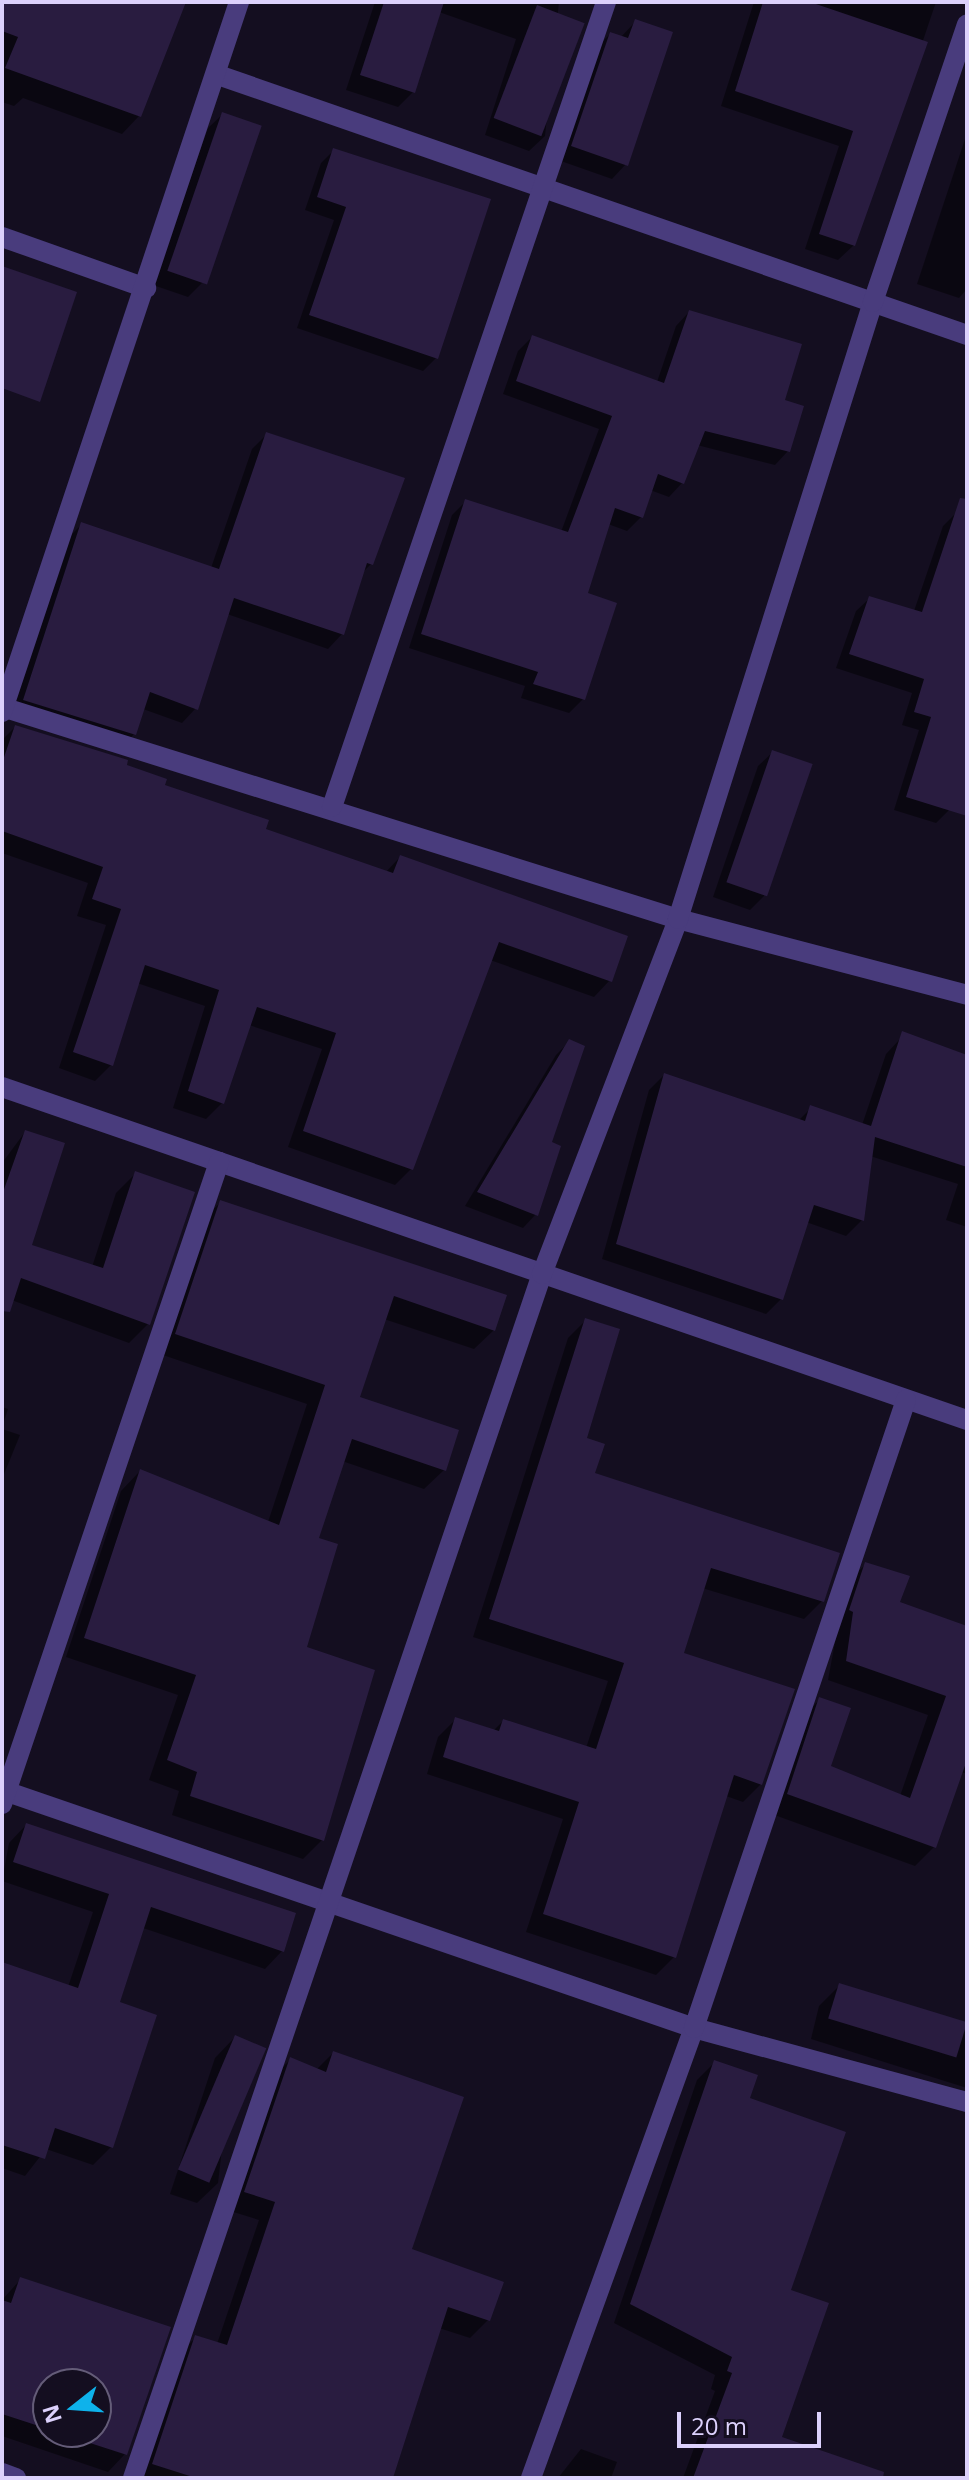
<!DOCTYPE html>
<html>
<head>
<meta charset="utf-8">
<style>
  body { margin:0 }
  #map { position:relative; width:969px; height:2480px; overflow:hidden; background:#140e20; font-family:"Open Sans",sans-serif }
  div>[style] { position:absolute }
  .shadow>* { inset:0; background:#0007 }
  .building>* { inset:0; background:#291c40; transform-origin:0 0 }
  .minor>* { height:20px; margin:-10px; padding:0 10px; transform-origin:10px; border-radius:10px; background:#493c7d }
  span { translate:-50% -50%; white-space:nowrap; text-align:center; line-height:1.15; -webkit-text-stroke:6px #140e20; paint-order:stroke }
  .frame { position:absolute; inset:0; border:4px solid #dcd1fc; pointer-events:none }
  .north { position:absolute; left:32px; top:2368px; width:80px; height:80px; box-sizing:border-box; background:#140e20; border:2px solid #645c78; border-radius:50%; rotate:253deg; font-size:22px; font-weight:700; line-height:32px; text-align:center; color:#dcd1fc }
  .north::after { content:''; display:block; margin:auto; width:28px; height:36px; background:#0eb2eb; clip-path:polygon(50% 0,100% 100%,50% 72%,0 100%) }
  .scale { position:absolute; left:677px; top:2412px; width:144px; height:36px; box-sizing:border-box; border:4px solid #dcd1fc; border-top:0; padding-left:10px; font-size:24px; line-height:28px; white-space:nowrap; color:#dcd1fc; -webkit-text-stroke:6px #140e20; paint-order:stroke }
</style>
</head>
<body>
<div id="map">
  <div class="shadow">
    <i style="clip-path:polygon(2px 2px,185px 2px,139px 116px,122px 134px,23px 98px,14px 106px,2px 102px)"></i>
    <i style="clip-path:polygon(375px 2px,559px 2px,545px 136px,529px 151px,485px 135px,516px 39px,439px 12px,413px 92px,398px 107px,346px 90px)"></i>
    <i style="clip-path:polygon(754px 2px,936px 2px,854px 245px,838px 260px,805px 249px,839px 146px,721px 106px)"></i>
    <i style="clip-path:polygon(636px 21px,626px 164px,612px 179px,558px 160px,596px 48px,610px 34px,620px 38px)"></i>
    <i style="clip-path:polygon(223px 114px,203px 282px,188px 297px,153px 285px,208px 128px)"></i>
    <i style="clip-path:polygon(967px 133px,967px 289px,959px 298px,917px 284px)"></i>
    <i style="clip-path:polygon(334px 150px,436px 358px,423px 371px,297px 328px,334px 220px,305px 210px,321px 163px)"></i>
    <i style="clip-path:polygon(689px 312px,782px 401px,788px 451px,775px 465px,697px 445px,682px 483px,669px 497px,650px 490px,641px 517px,627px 531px,608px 524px,586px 595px,583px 699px,569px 713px,521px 698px,525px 686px,409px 648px,452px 515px,466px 501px,561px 532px,599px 429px,503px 394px,518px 351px,532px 337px,657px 382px,676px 326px)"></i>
    <i style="clip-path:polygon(267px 434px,371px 564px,362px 573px,342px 634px,328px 649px,227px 614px,196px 708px,182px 723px,143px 709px,134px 734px,120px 749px,9px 715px,67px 539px,81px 525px,211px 568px,252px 449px)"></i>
    <i style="clip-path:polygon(956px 513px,967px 516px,967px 753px,949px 810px,936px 823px,894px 810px,919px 730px,902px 725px,912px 693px,836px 668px,856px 611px,870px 598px,914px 611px,943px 526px)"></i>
    <i style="clip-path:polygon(15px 727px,124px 767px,263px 830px,385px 873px,400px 857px,610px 980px,594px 997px,490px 960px,411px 1169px,395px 1185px,288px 1147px,322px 1049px,249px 1025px,222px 1103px,206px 1119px,173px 1108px,205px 1006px,137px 983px,111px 1065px,95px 1081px,59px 1068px,106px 925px,77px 916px,88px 883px,2px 853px,2px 740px)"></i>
    <i style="clip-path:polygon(773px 752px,764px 896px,750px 910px,713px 897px,758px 766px)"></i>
    <i style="clip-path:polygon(901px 1038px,967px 1060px,967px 1227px,946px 1220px,958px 1184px,870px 1156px,862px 1220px,846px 1236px,806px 1222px,781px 1299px,766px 1314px,602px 1259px,649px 1090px,664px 1075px,798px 1121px,811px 1108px,862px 1125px,886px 1054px)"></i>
    <i style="clip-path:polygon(570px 1041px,536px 1214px,523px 1228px,465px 1206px,556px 1055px)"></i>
    <i style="clip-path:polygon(25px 1132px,29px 1246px,92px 1267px,116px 1193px,135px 1174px,148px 1324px,129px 1343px,6px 1298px,2px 1309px,2px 1163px)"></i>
    <i style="clip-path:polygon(221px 1202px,494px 1330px,474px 1349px,384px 1319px,358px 1398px,444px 1470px,424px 1489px,342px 1461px,317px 1539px,305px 1649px,322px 1840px,303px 1859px,172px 1815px,179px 1791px,149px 1780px,178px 1695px,66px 1657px,121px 1491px,140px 1471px,268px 1522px,307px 1404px,157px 1353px,201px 1221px)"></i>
    <i style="clip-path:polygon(586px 1320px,584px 1439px,593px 1475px,822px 1601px,804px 1619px,702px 1588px,682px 1654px,761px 1784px,743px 1802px,726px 1796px,674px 1957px,656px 1975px,526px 1932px,563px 1819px,427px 1774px,438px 1737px,456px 1719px,493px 1731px,503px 1721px,586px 1748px,608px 1681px,473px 1637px,568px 1338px)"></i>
    <i style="clip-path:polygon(2px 1407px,8px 1409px,2px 1427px)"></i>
    <i style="clip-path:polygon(2px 1429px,20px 1435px,2px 1479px)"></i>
    <i style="clip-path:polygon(866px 1564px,898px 1603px,967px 1629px,967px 1774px,961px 1772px,934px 1847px,915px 1866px,769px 1813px,801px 1719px,820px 1699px,828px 1768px,900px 1796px,928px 1715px,828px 1680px,846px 1583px)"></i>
    <i style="clip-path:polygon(26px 1825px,282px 1951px,265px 1969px,143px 1928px,118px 2004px,111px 2147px,93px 2165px,46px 2149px,25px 2176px,2px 2168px,2px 1965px,68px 1987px,93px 1912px,2px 1881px,9px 1843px)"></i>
    <i style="clip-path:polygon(840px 1985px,967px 2024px,967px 2088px,811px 2039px,819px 2006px)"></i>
    <i style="clip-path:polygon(235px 2037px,218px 2183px,197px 2203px,170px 2194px,215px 2058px)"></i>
    <i style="clip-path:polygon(333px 2053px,410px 2250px,488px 2320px,470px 2338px,439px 2328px,391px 2478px,136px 2478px,178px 2355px,196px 2337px,217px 2344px,259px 2220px,227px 2210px,272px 2078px,290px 2060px,316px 2070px)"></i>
    <i style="clip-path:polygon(715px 2062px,748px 2099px,789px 2291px,780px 2438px,875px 2478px,683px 2478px,715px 2391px,711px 2389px,715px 2375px,614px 2323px,697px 2080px)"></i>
    <i style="clip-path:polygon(evenodd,20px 2280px,168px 2328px,125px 2454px,108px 2472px,2px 2436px,2px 2300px,20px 2280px,48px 2384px,96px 2384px,96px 2432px,48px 2432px,48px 2384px)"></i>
    <i style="clip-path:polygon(581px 2449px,617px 2462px,611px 2478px,558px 2478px)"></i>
  </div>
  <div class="building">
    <i style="clip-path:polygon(2px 2px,186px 2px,141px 117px,5px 68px,18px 37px,2px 31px)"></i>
    <i style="clip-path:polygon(384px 2px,444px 2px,415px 93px,360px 75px)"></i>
    <i style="clip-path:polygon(763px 2px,810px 2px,928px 42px,855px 246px,819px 234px,853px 131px,735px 91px)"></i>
    <i style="left:537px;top:5px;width:51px;height:121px;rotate:21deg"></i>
    <i style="clip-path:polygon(635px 19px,673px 32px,628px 166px,571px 146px,610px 32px,628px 38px)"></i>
    <i style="left:222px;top:112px;width:42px;height:168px;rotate:19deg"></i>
    <i style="clip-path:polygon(333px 148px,491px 199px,438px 359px,309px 315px,346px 207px,317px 197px)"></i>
    <i style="clip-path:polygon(2px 266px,77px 292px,40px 402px,2px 388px)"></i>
    <i style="clip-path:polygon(689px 310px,802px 344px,785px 400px,804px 406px,790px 452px,705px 431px,684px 484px,658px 474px,643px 518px,615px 508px,588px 593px,617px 603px,585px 700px,533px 684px,538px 672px,421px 634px,465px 499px,568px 532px,612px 416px,516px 381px,532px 335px,664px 383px)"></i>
    <i style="clip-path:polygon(266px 432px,405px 478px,373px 565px,367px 563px,344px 635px,234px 598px,198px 710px,150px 692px,136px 735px,23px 700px,81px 522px,219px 569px)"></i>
    <i style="clip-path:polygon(960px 498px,967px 499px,967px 816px,906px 797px,931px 717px,914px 712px,924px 679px,849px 654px,869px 596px,922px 612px)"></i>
    <i style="clip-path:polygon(15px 725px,128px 760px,127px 765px,167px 779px,165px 785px,269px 820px,266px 829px,393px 873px,400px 855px,628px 936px,612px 982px,499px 942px,413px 1170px,303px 1131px,336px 1033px,257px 1007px,224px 1104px,188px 1091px,219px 990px,145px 965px,113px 1066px,73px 1052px,121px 909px,92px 899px,103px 867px,2px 831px,2px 763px)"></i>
    <i style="left:772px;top:750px;width:43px;height:140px;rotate:19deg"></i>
    <i style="clip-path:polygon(902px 1031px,967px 1055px,967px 1167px,875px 1137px,864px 1221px,814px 1205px,783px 1300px,616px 1244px,664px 1073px,805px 1121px,810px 1105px,871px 1126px)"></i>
    <i style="clip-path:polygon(569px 1039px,585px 1046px,552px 1142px,561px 1146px,538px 1216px,477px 1192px)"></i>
    <i style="clip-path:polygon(25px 1130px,65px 1143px,32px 1245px,103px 1268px,135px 1171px,195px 1192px,150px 1325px,21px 1278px,10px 1312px,2px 1311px,2px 1195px)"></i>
    <i style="clip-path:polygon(220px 1200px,507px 1295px,495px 1331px,394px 1296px,360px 1397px,459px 1430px,446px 1471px,352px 1439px,319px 1538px,338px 1544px,307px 1647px,375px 1670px,324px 1841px,190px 1796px,197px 1772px,167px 1760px,196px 1675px,84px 1638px,140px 1469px,279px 1525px,325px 1385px,175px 1334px)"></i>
    <i style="clip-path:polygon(585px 1318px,620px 1329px,587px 1438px,605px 1444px,595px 1473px,840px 1553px,824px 1602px,711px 1568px,684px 1653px,795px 1689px,762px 1785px,734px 1775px,676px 1958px,543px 1914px,579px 1802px,443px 1757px,455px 1717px,499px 1731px,503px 1719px,596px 1749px,624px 1663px,489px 1619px)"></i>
    <i style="clip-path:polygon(865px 1562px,910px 1576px,900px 1602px,967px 1626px,967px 1760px,936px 1848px,787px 1794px,819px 1697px,851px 1708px,831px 1766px,910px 1798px,946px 1696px,846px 1661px,853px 1612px,849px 1610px)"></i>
    <i style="clip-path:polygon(26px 1823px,296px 1913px,284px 1952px,151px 1907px,120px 2002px,157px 2015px,113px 2148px,55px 2128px,45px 2159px,2px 2145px,2px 1962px,78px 1988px,109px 1894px,13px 1862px)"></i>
    <i style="left:839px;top:1983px;width:134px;height:37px;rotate:17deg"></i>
    <i style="left:235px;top:2035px;width:34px;height:146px;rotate:23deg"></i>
    <i style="clip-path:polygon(333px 2051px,464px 2097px,412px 2249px,504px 2282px,490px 2321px,448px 2307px,393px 2478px,196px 2478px,152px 2464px,195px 2335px,227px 2345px,275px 2202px,244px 2192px,290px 2057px,326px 2072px)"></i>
    <i style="clip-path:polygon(714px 2060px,758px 2075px,750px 2098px,846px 2132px,791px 2290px,829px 2303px,782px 2437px,884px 2472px,883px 2478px,693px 2478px,732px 2373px,727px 2371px,732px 2357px,630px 2304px)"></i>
    <i style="clip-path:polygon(20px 2277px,171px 2327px,127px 2455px,56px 2432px,96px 2432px,96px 2384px,48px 2384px,48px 2429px,2px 2414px,2px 2300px,11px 2303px)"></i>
  </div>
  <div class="minor">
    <i style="left:218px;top:75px;width:793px;rotate:19.14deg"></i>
    <i style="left:2px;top:237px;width:153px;rotate:19.5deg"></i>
    <i style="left:2px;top:707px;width:708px;rotate:17.41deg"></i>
    <i style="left:678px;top:919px;width:299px;rotate:14.7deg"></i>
    <i style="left:2px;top:712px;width:749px;rotate:-71.54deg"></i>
    <i style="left:332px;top:807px;width:850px;rotate:-71.2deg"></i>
    <i style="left:2px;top:1087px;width:1021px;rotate:19.04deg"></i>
    <i style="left:2px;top:1790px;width:732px;rotate:18.98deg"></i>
    <i style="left:694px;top:2028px;width:283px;rotate:15.2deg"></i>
    <i style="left:2px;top:1804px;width:678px;rotate:-71.32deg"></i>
    <i style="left:2px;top:2473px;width:15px;rotate:20deg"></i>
    <i style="left:133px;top:2478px;width:1272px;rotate:-71.24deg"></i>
    <i style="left:542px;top:1274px;width:380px;rotate:-69deg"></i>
    <i style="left:678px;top:919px;width:647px;rotate:-72.46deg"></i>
    <i style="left:873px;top:302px;width:293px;rotate:-71.3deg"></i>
    <i style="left:531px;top:2478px;width:479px;rotate:-70.1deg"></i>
    <i style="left:694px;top:2028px;width:663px;rotate:-71.35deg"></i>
  </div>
  <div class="frame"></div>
  <div class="north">N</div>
  <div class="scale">20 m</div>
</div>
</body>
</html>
